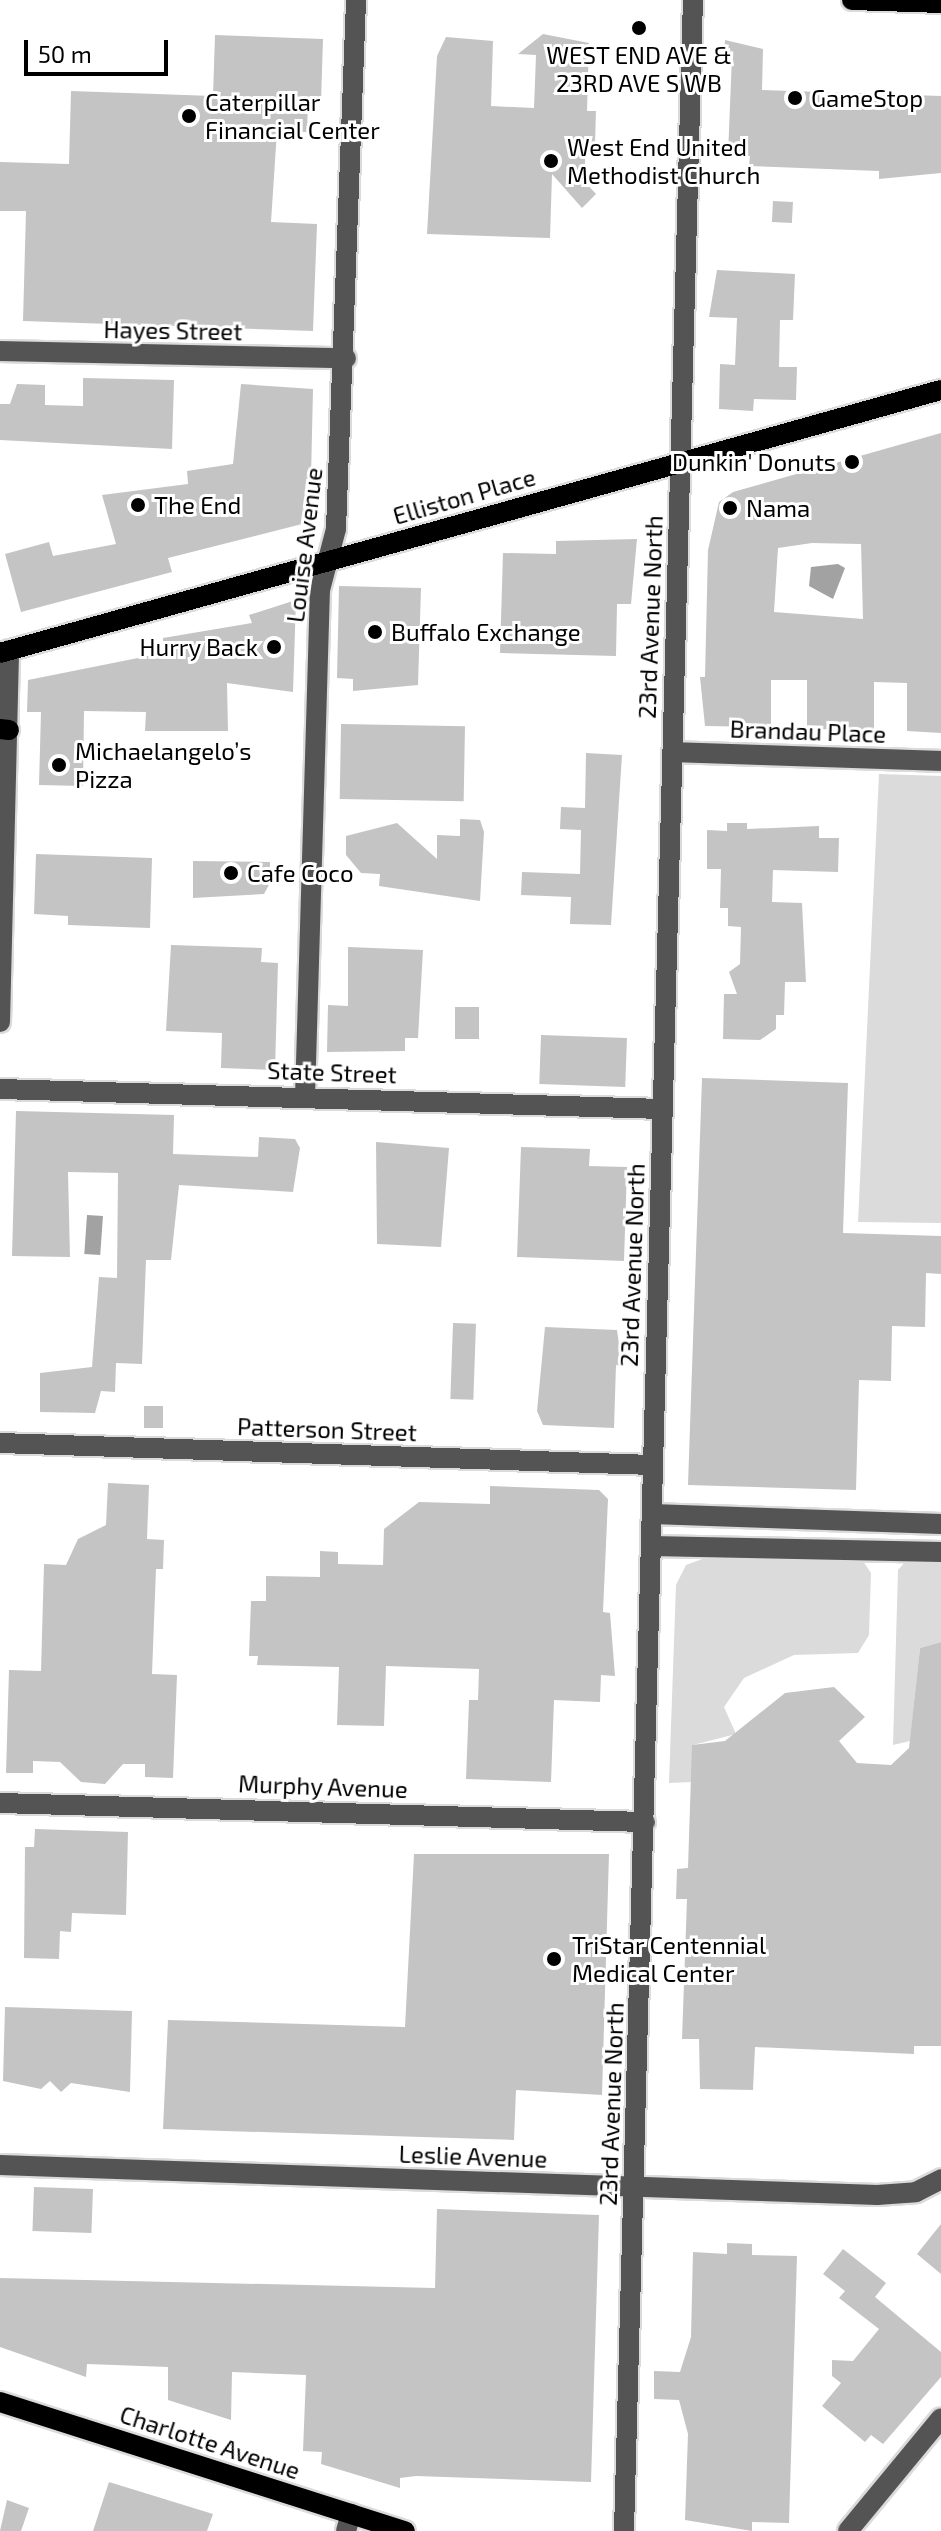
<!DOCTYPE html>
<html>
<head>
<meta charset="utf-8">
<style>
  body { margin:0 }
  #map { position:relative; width:941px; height:2531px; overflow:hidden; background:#fff; font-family:"Exo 2",sans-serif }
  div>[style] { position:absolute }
  .green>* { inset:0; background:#dbdbdb }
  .water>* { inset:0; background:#a2a2a2; transform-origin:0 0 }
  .building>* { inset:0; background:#c4c4c4; transform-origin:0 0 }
  .roads { filter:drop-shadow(2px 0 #dbdbdb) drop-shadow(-2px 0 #dbdbdb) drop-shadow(0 2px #dbdbdb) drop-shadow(0 -2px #dbdbdb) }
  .minor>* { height:20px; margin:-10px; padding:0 10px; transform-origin:10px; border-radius:10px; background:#545454 }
  .major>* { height:20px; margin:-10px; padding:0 10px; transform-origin:10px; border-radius:10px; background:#000 }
  .dots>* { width:22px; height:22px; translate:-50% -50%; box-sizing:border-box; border:4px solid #fff; border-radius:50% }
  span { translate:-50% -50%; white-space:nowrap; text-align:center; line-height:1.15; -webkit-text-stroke:6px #fff; paint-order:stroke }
  .poi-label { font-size:24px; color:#000 }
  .left { translate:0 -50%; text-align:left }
  .right { translate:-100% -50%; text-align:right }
  .street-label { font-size:24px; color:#000 }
  .scale { position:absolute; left:24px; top:40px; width:144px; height:36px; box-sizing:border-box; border:4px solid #000; border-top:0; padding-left:10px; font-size:24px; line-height:28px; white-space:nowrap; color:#000; -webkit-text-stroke:6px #fff; paint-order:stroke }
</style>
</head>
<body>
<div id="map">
  <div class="green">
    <i style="clip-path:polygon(879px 774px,941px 776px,941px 1223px,858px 1222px)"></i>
    <i style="clip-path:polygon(705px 1558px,863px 1561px,871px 1573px,869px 1635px,858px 1653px,794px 1655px,744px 1678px,724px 1707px,736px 1734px,693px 1745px,692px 1782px,669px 1783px,676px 1585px,686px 1565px)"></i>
    <i style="clip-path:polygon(941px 1561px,941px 1642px,920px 1648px,910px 1741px,893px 1745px,898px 1570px,905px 1562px)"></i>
  </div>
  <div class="water">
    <i style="clip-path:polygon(838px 564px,845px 568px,833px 599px,809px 586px,811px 567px)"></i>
    <i style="left:87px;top:1215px;width:16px;height:39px;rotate:4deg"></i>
  </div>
  <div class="building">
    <i style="clip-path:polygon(543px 34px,589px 43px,587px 111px,596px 111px,595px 144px,586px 143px,584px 181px,596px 194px,582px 208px,552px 174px,550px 238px,427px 234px,437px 56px,446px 37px,493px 41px,491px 106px,534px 108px,536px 55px,518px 54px)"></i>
    <i style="clip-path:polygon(215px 35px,323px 39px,321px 102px,308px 102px,307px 132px,277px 131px,271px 222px,317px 224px,313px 331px,23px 321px,26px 211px,0 211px,0 162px,69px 164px,71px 91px,213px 96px)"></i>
    <i style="clip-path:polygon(725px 40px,763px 49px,762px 90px,941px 96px,941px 173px,879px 179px,879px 171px,749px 166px,750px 156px,728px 155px,732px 56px,724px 56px)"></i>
    <i style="left:773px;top:201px;width:20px;height:21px;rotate:3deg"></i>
    <i style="clip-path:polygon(717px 270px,795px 274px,793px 320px,780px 320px,779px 367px,797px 367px,796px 400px,754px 399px,753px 411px,719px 409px,720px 364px,735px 365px,737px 318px,709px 317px)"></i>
    <i style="clip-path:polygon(83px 378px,174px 380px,172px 449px,0 440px,0 404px,10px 404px,17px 384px,45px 385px,45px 405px,83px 406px)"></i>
    <i style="clip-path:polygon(241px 384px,313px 389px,310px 522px,168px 558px,172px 572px,21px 612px,5px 554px,49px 542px,53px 556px,116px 544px,102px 495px,188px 484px,187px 471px,233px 464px)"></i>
    <i style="clip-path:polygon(evenodd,941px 433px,941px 733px,907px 731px,907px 683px,874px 682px,874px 730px,807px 729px,807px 680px,771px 680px,771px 727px,705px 726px,700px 677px,705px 677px,708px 550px,719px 502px,733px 492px,941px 433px,812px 543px,861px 544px,863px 619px,774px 612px,778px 548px,812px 543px)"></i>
    <i style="clip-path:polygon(637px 539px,631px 604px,617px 604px,616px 656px,500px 653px,503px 553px,556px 554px,556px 541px)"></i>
    <i style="clip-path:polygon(339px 586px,421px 588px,418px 685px,353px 691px,353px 679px,337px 678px)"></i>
    <i style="clip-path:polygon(296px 600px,293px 692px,227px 683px,228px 731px,145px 731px,146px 712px,84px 711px,83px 786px,39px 785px,41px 712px,27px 712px,28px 680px,163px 653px,163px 638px,252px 623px,249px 615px)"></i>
    <i style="left:341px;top:724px;width:124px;height:75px;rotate:1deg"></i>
    <i style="clip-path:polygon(586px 753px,622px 755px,611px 925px,570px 924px,571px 897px,521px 895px,522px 872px,580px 874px,581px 830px,560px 829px,561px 807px,585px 808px)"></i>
    <i style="clip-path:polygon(460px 819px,480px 820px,484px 832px,480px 901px,379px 886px,380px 874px,361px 873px,346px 855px,346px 836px,397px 823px,437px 859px,437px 835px,460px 836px)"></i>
    <i style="clip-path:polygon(727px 823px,747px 823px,747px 829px,819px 826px,819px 838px,839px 838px,838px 872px,773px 870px,772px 902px,802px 903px,806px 982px,785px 982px,784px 1015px,776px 1015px,776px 1029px,760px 1040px,723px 1039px,724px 994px,737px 994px,729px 972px,740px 964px,741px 927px,728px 926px,728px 908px,720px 908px,721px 869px,707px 869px,707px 830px,727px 831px)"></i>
    <i style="clip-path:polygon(36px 854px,152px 858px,150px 928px,68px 925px,68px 916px,34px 914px)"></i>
    <i style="clip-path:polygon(193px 861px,270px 862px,270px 883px,264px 894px,193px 898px)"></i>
    <i style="clip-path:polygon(171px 945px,262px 948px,261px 962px,278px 963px,275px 1070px,221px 1068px,222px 1033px,166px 1031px)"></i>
    <i style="clip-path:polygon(348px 947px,423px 950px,418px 1038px,405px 1038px,405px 1051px,327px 1052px,328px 1005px,348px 1006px)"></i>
    <i style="left:455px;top:1007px;width:24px;height:32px"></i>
    <i style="left:541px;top:1035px;width:86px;height:49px;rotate:2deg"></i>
    <i style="clip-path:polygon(702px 1078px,848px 1083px,843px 1233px,941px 1236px,941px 1274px,926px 1273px,925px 1327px,892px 1326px,891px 1381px,859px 1380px,856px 1490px,688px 1485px)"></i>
    <i style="clip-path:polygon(16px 1111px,174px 1115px,173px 1154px,258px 1157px,259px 1137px,295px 1139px,300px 1148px,293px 1192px,179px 1185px,171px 1260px,146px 1260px,142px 1364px,116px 1363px,115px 1392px,101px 1391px,95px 1413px,40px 1412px,40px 1373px,92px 1367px,99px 1277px,117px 1278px,118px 1173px,68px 1172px,70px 1257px,12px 1256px)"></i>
    <i style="clip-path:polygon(376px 1142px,449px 1148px,441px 1247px,377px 1244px)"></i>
    <i style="clip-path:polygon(521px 1147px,590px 1149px,589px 1166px,627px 1167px,624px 1261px,517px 1257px)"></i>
    <i style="left:453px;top:1323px;width:23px;height:76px;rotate:2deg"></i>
    <i style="clip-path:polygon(545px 1327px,617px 1330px,622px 1366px,616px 1365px,614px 1428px,543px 1425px,537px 1411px)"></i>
    <i style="left:144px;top:1406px;width:19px;height:22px"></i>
    <i style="clip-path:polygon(108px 1483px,149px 1485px,147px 1539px,164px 1540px,163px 1569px,156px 1569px,152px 1674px,177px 1675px,173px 1778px,145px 1777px,145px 1764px,123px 1764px,105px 1784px,81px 1782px,60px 1762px,33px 1761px,33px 1773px,6px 1773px,9px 1670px,41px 1671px,44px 1564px,66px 1565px,78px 1539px,106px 1525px)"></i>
    <i style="clip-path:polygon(490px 1486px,599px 1490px,608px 1499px,603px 1612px,610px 1613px,615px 1676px,601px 1675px,600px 1702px,554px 1700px,551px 1782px,466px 1779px,469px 1700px,478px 1700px,479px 1669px,386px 1666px,384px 1726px,337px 1725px,339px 1667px,257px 1665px,258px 1656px,249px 1656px,251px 1601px,266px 1601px,266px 1576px,320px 1577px,320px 1551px,338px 1552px,338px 1564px,383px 1565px,384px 1529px,419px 1502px,490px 1504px)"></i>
    <i style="clip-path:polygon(941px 1642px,941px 2046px,914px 2046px,914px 2054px,755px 2047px,753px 2090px,700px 2089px,699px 2039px,682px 2039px,687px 1899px,676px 1899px,677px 1869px,688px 1868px,692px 1745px,725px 1741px,785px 1693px,834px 1687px,865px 1717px,839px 1741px,857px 1763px,891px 1765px,909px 1748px,920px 1648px)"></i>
    <i style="clip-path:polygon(35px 1829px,128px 1832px,126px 1915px,72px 1913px,71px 1932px,60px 1931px,59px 1959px,24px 1958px,25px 1847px,34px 1847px)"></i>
    <i style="clip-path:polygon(414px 1854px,609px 1854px,602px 2095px,516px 2090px,514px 2140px,163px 2129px,168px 2020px,405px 2027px)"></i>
    <i style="clip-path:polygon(5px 2007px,132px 2011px,130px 2092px,71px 2083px,61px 2092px,50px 2081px,41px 2089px,3px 2081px)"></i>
    <i style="left:34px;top:2187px;width:59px;height:44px;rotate:2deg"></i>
    <i style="clip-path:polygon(437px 2209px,599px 2215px,591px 2482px,416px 2476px,400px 2478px,400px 2488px,321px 2464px,322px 2452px,303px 2451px,306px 2375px,232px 2372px,231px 2420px,168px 2400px,168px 2367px,87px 2364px,86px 2377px,0 2347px,0 2278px,435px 2288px)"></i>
    <i style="clip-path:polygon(941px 2224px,941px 2274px,917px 2254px)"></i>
    <i style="clip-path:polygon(727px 2243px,752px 2244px,752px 2255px,797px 2256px,789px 2523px,752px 2522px,752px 2531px,685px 2520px,688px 2434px,679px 2400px,654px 2399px,654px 2371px,680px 2372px,691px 2337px,693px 2252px,727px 2254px)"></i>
    <i style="clip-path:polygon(843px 2249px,886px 2283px,875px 2297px,941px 2352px,941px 2377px,883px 2444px,871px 2435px,865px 2442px,822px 2406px,841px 2383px,832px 2376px,832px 2360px,853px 2361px,879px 2329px,839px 2298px,845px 2291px,823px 2274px)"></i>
    <i style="clip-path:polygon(109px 2482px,213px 2514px,207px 2531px,93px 2531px)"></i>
    <i style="clip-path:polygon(7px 2500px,29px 2508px,21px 2531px,0 2531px)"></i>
  </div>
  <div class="roads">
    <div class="minor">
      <i style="left:0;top:351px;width:346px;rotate:1.2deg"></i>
      <i style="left:673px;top:752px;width:268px;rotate:1.9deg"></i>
      <i style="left:0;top:1022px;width:372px;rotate:-88.6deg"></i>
      <i style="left:0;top:1089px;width:662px;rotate:1.73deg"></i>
      <i style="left:305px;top:1097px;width:507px;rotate:-88.31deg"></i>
      <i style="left:320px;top:590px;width:63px;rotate:-75.3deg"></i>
      <i style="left:336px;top:529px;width:529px;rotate:-87.83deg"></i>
      <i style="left:0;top:1443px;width:652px;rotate:1.93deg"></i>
      <i style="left:652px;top:1514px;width:289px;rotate:2deg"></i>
      <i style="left:651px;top:1546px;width:290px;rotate:1.2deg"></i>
      <i style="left:0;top:1803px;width:645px;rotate:1.69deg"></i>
      <i style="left:0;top:2165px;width:878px;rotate:1.96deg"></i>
      <i style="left:877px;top:2195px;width:39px;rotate:-4deg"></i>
      <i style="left:916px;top:2192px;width:28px;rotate:-27deg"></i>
      <i style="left:346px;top:2531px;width:18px;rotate:-74deg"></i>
      <i style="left:624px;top:2531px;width:2532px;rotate:-88.44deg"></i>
      <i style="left:848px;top:2531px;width:146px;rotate:-50.5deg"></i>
    </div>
    <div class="major">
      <i style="left:852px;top:0;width:89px;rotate:1.9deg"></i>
      <i style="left:0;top:653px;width:977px;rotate:-15.62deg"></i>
      <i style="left:0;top:729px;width:9px;rotate:6deg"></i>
      <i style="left:0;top:2402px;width:425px;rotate:17.7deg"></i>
    </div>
  </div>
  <div class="dots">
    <i style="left:639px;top:28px;background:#000"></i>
    <i style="left:795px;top:98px;background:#000"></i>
    <i style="left:189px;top:116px;background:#000"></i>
    <i style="left:551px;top:161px;background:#000"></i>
    <i style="left:852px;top:462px;background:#000"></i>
    <i style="left:138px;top:505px;background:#000"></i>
    <i style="left:730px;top:508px;background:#000"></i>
    <i style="left:375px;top:632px;background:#000"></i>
    <i style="left:274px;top:647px;background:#000"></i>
    <i style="left:59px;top:765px;background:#000"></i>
    <i style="left:231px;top:873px;background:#000"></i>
    <i style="left:554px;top:1959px;background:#000"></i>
  </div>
  <div class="poi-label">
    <span style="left:639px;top:69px">WEST END AVE &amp;<br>23RD AVE S WB</span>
    <span class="left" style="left:811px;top:98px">GameStop</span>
    <span class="left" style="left:205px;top:116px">Caterpillar<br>Financial Center</span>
    <span class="left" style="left:567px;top:161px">West End United<br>Methodist Church</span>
    <span class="right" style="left:836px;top:462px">Dunkin' Donuts</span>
    <span class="left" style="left:154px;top:505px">The End</span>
    <span class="left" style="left:746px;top:508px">Nama</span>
    <span class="left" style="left:391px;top:632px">Buffalo Exchange</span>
    <span class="right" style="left:258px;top:647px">Hurry Back</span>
    <span class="left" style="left:75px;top:765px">Michaelangelo’s<br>Pizza</span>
    <span class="left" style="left:247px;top:873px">Cafe Coco</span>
    <span class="left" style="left:572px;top:1959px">TriStar Centennial<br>Medical Center</span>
  </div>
  <div class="street-label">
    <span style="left:173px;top:330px;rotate:1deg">Hayes Street</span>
    <span style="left:464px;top:496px;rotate:-16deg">Elliston Place</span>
    <span style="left:304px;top:545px;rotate:-83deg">Louise Avenue</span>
    <span style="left:650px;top:617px;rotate:-88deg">23rd Avenue North</span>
    <span style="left:808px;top:731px;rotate:2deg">Brandau Place</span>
    <span style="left:332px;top:1072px;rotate:2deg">State Street</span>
    <span style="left:632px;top:1265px;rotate:-88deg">23rd Avenue North</span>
    <span style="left:327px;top:1429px;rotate:2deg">Patterson Street</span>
    <span style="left:323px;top:1786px;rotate:2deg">Murphy Avenue</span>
    <span style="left:611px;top:2104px;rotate:-88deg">23rd Avenue North</span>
    <span style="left:473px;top:2156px;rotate:2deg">Leslie Avenue</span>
    <span style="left:210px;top:2442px;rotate:18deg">Charlotte Avenue</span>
  </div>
  <div class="scale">50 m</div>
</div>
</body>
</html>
